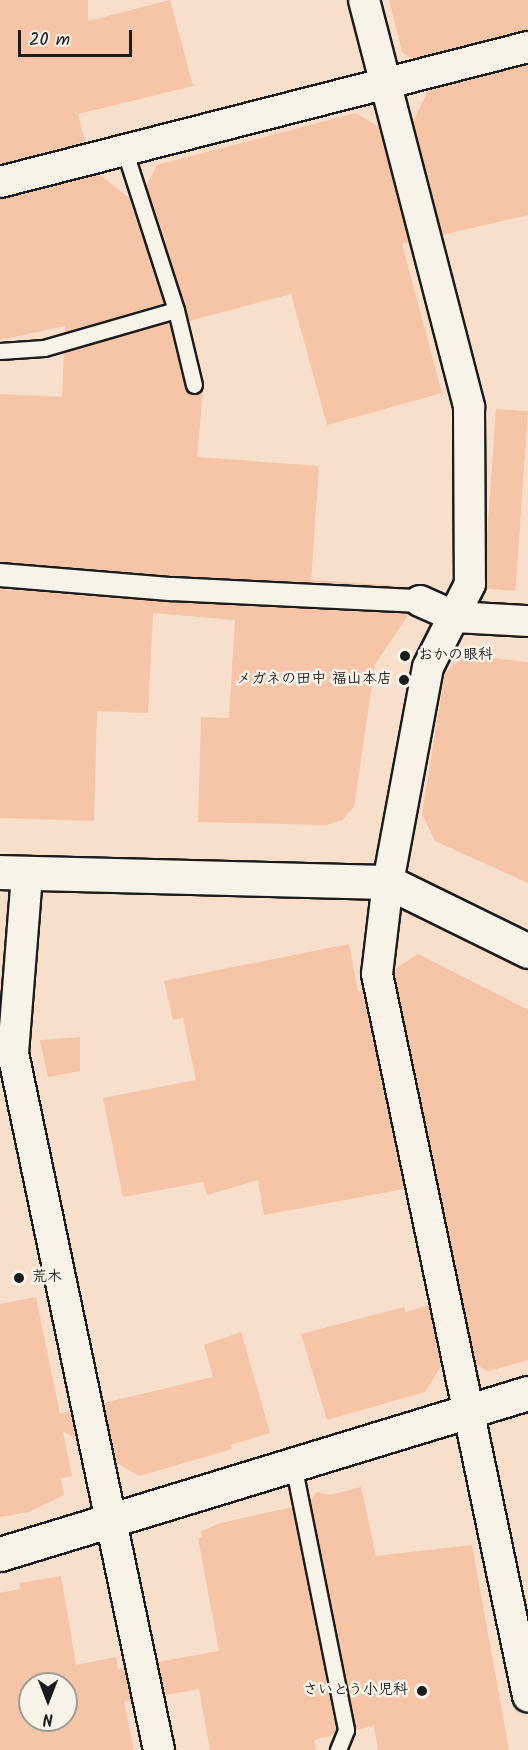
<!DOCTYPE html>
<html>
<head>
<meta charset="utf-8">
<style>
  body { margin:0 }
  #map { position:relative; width:528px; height:1750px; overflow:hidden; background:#f7eadb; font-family:Kalam,"Klee One",sans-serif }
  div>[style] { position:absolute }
  .built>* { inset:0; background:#f7dfcb }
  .building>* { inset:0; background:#f6c4a6; transform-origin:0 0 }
  .roads { filter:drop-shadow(2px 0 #1c1c1c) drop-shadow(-2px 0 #1c1c1c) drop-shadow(0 2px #1c1c1c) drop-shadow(0 -2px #1c1c1c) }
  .service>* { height:15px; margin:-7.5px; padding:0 7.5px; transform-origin:7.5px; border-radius:7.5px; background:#f7f3e8 }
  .pedestrian>* { height:22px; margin:-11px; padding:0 11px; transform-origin:11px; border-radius:11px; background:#f7f3e8 }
  .minor>* { height:30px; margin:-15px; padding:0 15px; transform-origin:15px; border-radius:15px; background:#f7f3e8 }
  .tertiary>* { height:33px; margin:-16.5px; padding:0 16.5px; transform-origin:16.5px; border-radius:16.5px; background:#f7f3e8 }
  .dots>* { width:16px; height:16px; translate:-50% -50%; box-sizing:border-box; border:3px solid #f7f3e8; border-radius:50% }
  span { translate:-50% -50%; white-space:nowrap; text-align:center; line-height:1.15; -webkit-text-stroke:5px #f7f3e8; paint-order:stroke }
  .poi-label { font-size:15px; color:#1c1c1c; font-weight:700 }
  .left { translate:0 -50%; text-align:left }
  .right { translate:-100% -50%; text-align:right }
  .north { position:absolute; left:18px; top:1672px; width:60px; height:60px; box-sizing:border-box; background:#f7f3e8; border:2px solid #9f9d96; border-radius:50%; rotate:180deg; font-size:16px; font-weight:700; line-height:24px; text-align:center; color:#1c1c1c }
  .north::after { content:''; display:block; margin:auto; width:21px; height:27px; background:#1c1c1c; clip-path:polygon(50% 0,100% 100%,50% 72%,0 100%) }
  .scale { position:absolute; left:18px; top:30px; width:114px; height:27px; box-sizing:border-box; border:3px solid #1c1c1c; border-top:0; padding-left:8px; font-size:18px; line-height:21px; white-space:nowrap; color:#1c1c1c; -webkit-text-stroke:4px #f7f3e8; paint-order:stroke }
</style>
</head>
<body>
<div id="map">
  <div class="built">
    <i style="clip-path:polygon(evenodd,0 0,528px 0,528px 1750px,0 1750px,0 0,30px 1684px,66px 1684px,66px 1720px,30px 1720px,30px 1684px)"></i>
  </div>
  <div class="building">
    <i style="clip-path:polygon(0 0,88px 0,88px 21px,170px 0,193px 86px,78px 114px,85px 142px,0 164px)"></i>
    <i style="clip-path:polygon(389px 0,528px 0,528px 30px,412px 59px,402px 52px)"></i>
    <i style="clip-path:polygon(528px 65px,528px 215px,442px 235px,413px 122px,428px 90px)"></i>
    <i style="clip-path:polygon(356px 113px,379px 127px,409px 243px,402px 244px,442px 393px,327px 425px,291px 294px,189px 321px,146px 186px,157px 165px)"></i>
    <i style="clip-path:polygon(99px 174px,129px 198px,164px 303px,65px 332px,65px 326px,0 340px,0 199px)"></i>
    <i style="clip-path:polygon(169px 322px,185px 388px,192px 394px,203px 389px,197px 457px,319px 466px,311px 580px,410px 587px,173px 576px,0 562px,0 394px,62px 397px,64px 352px)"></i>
    <i style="left:496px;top:409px;width:32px;height:180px;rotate:4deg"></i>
    <i style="clip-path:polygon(0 589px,171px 602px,409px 614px,375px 664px,354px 807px,342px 820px,327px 825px,198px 822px,201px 717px,229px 718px,235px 620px,153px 613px,148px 713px,97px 711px,94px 821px,0 818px)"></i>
    <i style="clip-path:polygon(464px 655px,528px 662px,528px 883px,435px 841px,422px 814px,445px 673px)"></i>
    <i style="clip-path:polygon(349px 944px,358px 992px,363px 989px,404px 1189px,264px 1215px,258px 1180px,207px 1195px,203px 1182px,123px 1197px,103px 1098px,196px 1080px,183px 1018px,173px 1020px,164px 981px)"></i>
    <i style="clip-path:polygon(418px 954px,528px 1010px,528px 1360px,488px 1371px,476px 1365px,394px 973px,395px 969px)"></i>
    <i style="clip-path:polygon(80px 1037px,80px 1071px,48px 1077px,40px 1040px)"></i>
    <i style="clip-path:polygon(36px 1297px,60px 1414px,70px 1411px,76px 1439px,63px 1431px,72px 1476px,61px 1478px,64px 1495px,28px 1512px,0 1517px,0 1304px)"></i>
    <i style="clip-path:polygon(429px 1305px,441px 1366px,425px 1392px,327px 1420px,301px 1334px,404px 1307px,406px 1312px)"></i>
    <i style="clip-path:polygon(241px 1332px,270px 1433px,230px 1445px,232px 1449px,139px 1476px,117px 1463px,104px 1403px,213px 1377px,204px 1345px)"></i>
    <i style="clip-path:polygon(361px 1487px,376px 1556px,472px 1545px,509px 1750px,378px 1750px,374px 1726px,355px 1730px,310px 1502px,317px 1492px,330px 1495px)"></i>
    <i style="clip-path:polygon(292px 1507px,336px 1729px,333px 1735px,314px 1740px,316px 1750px,210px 1750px,199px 1689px,165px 1695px,158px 1662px,219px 1651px,198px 1538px,202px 1537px,201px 1531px,221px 1523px)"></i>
    <i style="clip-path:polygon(evenodd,61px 1576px,76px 1665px,116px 1657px,118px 1669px,124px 1668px,131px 1701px,124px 1702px,134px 1750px,0 1750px,0 1593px,20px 1589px,19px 1583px,61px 1576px,30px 1684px,66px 1684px,66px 1720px,30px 1720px,30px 1684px)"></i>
  </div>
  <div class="roads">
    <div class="service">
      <i style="left:124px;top:149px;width:169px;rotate:72.1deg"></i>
      <i style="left:176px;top:310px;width:77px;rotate:76.5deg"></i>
      <i style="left:0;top:351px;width:44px;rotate:-3.9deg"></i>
      <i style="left:44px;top:348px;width:137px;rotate:-16.1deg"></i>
      <i style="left:293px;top:1464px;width:271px;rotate:78.7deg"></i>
      <i style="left:346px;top:1730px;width:22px;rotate:112deg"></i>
    </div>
    <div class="pedestrian">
      <i style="left:0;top:575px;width:173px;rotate:4.7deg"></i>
      <i style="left:172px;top:589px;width:248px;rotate:2.8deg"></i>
    </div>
    <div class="minor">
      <i style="left:364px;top:0;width:420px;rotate:75.5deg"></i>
      <i style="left:469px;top:407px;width:177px;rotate:89.7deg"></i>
      <i style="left:470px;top:584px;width:93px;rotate:116.8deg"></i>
      <i style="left:428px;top:667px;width:219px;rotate:100.5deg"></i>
      <i style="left:388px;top:882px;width:93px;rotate:96.8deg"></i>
      <i style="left:377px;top:974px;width:738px;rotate:78.19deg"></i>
      <i style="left:0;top:182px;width:545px;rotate:-14.34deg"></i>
      <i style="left:420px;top:601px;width:39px;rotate:24deg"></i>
      <i style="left:456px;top:617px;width:72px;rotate:3.2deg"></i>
      <i style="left:27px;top:875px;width:179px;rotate:94.5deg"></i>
      <i style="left:13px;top:1053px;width:712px;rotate:78.17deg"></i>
    </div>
    <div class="tertiary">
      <i style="left:0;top:872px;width:388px;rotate:1.5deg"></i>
      <i style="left:388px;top:882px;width:156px;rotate:26.2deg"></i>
      <i style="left:0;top:1554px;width:552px;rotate:-16.96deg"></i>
    </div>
  </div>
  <div class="dots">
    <i style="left:405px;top:656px;background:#1c1c1c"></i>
    <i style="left:404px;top:680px;background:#1c1c1c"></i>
    <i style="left:19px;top:1278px;background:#1c1c1c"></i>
    <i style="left:422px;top:1691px;background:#1c1c1c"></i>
  </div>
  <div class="poi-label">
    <span class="left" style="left:418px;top:656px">おかの眼科</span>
    <span class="right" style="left:392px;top:680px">メガネの田中 福山本店</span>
    <span class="left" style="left:32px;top:1278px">荒木</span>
    <span class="right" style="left:408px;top:1691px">さいとう小児科</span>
  </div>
  <div class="north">N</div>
  <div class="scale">20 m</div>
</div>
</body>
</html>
